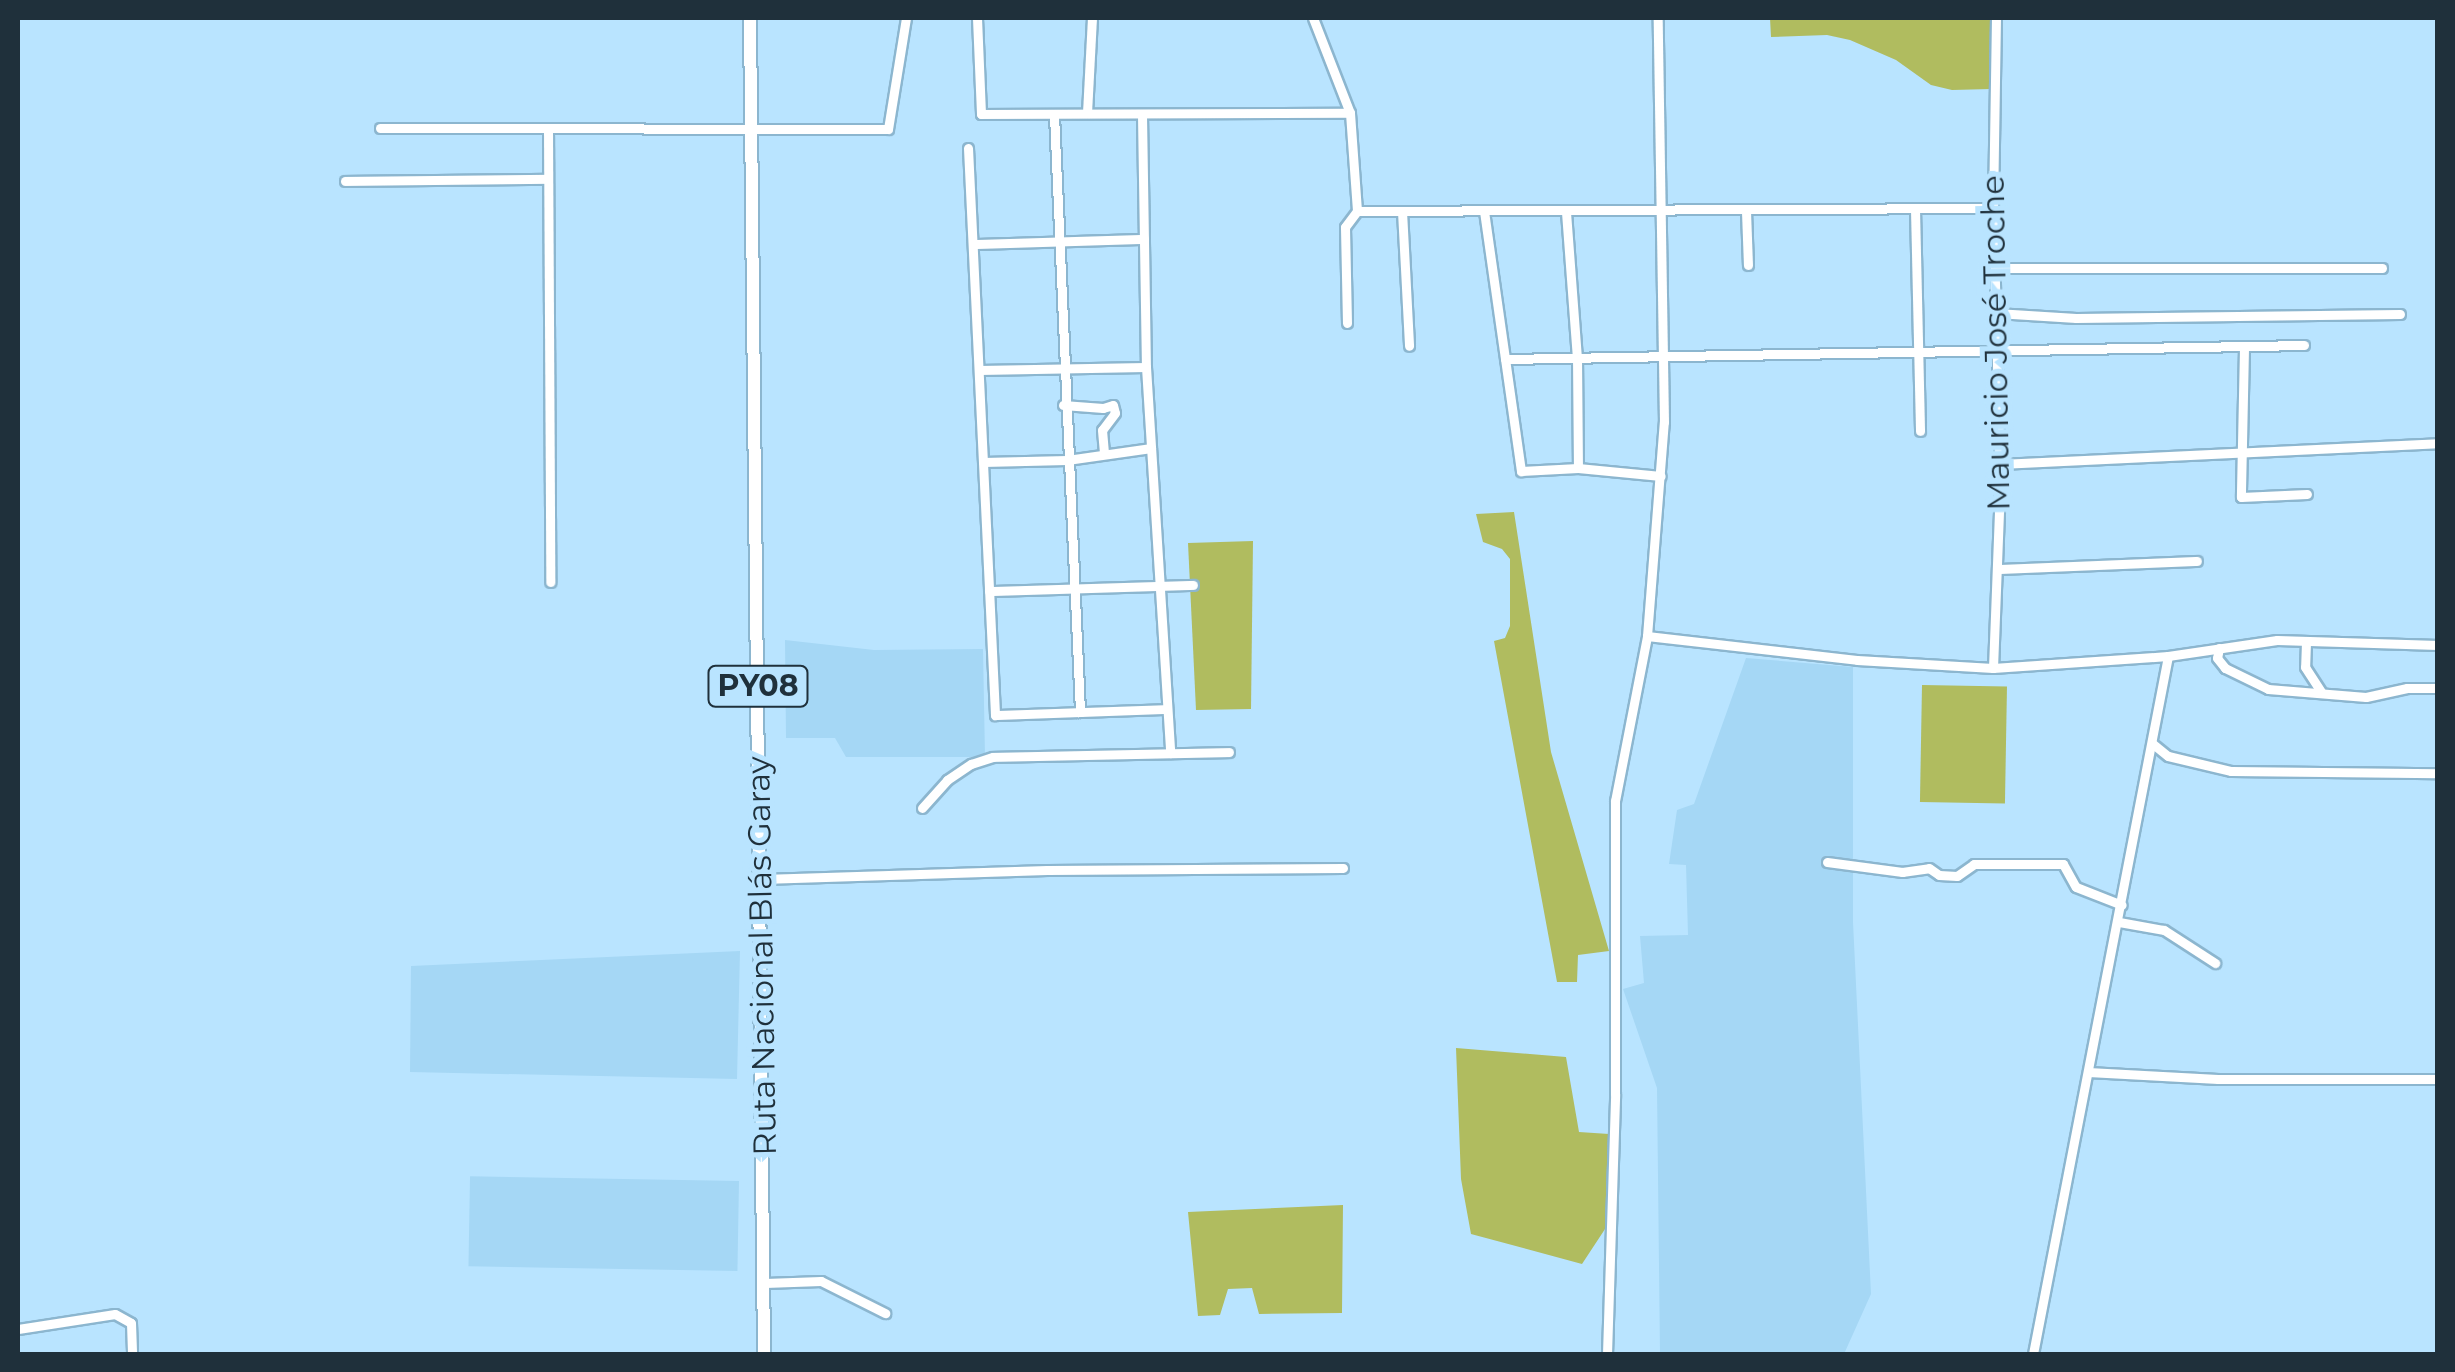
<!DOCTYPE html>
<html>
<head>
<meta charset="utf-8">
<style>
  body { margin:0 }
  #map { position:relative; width:2455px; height:1372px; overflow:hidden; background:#b9e4ff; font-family:Montserrat,sans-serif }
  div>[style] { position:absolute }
  .built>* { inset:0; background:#a5d7f5; transform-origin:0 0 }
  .green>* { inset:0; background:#b0bc5f; transform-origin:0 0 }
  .roads { filter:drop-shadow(2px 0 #8cb6cf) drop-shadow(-2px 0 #8cb6cf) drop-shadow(0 2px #8cb6cf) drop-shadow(0 -2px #8cb6cf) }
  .minor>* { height:9px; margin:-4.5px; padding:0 4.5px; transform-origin:4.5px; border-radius:4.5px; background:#fff }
  .highway>* { height:12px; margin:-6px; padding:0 6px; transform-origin:6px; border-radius:6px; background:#fff }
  span { translate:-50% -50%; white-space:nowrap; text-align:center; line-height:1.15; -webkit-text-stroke:10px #b9e4ff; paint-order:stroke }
  .shield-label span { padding:2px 8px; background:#b9e4ff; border:2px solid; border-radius:8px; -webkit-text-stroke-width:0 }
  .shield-label { font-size:30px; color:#1f303b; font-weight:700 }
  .street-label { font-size:32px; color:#1f303b }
  .frame { position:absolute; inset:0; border:20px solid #1f303b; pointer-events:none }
</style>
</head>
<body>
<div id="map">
  <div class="built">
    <i style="clip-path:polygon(785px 640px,874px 650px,983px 649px,985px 757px,846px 757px,835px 738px,786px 738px)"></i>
    <i style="clip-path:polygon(1746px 658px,1853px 667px,1853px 922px,1871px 1294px,1844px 1354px,1660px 1354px,1657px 1088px,1623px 989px,1644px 983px,1640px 936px,1688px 935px,1686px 865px,1669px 864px,1677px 810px,1694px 804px)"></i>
    <i style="clip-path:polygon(740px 951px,737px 1079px,410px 1072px,411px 966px)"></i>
    <i style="left:739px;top:1181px;width:90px;height:269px;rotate:91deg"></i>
  </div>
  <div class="green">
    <i style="clip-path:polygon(1770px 18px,1992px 18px,1991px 89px,1952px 90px,1931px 85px,1896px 60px,1850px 40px,1827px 35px,1771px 37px)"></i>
    <i style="clip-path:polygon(1514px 512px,1551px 752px,1609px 951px,1578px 955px,1577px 982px,1557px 982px,1494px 641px,1505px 638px,1510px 626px,1510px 559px,1502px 549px,1483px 542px,1476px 514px)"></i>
    <i style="clip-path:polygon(1253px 541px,1251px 709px,1196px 710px,1188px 543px)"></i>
    <i style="left:1922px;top:685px;width:85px;height:117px;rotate:1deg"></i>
    <i style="clip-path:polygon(1456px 1048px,1566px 1057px,1579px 1132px,1609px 1134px,1607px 1226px,1582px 1264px,1471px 1234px,1461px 1179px)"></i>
    <i style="clip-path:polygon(1343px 1205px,1342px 1313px,1259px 1314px,1252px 1288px,1228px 1289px,1220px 1315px,1198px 1316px,1188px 1212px)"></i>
  </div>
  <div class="roads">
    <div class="minor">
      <i style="left:977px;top:18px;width:96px;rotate:87.6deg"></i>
      <i style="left:981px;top:114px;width:369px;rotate:-0.2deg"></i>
      <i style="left:1313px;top:18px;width:102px;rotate:68.7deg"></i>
      <i style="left:1350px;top:113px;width:98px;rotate:85.9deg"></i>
      <i style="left:1357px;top:211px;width:636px;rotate:-0.27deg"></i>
      <i style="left:1087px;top:113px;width:95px;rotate:-87deg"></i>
      <i style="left:1054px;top:114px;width:599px;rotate:87.51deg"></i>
      <i style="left:1142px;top:115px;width:252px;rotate:89.1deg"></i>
      <i style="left:1146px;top:367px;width:387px;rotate:86.4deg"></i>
      <i style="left:380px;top:128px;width:508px;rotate:0.11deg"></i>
      <i style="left:888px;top:129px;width:112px;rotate:-80.8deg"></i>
      <i style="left:548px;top:128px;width:454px;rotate:89.7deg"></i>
      <i style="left:968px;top:148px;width:568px;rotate:87.27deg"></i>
      <i style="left:995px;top:715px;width:171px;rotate:-2deg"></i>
      <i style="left:345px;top:181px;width:203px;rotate:-0.6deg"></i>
      <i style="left:1915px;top:209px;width:222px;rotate:88.7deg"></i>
      <i style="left:1402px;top:211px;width:135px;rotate:87deg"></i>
      <i style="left:1484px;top:211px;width:263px;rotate:81.9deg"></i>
      <i style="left:1521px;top:471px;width:57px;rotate:-3deg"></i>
      <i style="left:1578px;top:468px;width:83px;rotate:5.5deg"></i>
      <i style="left:1746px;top:211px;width:54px;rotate:87.9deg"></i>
      <i style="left:1566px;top:212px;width:145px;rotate:85.7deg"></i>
      <i style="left:1577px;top:357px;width:111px;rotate:89.5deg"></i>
      <i style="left:973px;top:244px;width:171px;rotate:-1.7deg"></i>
      <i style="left:1995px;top:268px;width:387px"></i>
      <i style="left:1996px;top:313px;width:80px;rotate:3.6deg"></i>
      <i style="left:2076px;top:318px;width:324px;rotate:-0.7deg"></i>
      <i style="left:1347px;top:323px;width:96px;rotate:-91.2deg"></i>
      <i style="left:1345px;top:227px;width:20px;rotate:-53deg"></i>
      <i style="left:2244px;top:348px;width:149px;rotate:91.2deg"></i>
      <i style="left:2241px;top:497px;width:66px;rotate:-2.6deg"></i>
      <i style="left:1505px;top:359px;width:799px;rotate:-1deg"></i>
      <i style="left:979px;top:370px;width:167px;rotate:-1deg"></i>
      <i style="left:1063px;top:405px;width:40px;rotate:4.3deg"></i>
      <i style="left:1103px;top:408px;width:10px;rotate:-17deg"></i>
      <i style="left:1113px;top:405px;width:8px;rotate:76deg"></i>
      <i style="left:1115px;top:413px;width:21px;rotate:127deg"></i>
      <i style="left:1102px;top:430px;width:23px;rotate:85deg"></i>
      <i style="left:983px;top:462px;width:84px;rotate:-1.4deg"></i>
      <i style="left:1067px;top:460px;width:85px;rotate:-8.1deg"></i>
      <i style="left:1999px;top:464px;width:440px;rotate:-2.7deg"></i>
      <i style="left:1998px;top:569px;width:199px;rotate:-2.3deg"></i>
      <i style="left:989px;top:591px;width:204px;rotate:-1.7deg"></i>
      <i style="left:1647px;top:636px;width:211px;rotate:6.5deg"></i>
      <i style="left:1857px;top:660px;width:136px;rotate:3.4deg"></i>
      <i style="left:1993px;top:668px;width:175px;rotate:-3.9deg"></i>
      <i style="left:2168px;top:656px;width:711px;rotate:100.95deg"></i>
      <i style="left:2306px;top:642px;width:25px;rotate:92deg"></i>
      <i style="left:2305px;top:667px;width:31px;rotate:57deg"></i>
      <i style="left:2219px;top:648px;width:10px;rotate:101deg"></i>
      <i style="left:2217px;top:658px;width:13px;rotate:51deg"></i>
      <i style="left:2225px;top:668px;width:48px;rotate:26deg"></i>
      <i style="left:2268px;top:689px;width:98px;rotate:4.7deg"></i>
      <i style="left:2366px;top:697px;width:42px;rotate:-12.4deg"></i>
      <i style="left:2407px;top:688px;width:31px"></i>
      <i style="left:2168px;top:656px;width:110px;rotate:-8.4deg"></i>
      <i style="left:2277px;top:640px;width:161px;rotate:1.8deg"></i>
      <i style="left:1993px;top:668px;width:180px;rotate:-87.8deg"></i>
      <i style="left:2000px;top:488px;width:280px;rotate:-91.4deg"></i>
      <i style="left:1993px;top:208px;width:190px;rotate:-89.1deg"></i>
      <i style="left:2153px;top:744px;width:19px;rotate:39deg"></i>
      <i style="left:2168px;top:756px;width:65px;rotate:13.4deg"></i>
      <i style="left:2231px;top:771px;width:207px;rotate:0.6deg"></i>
      <i style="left:922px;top:808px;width:38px;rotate:-48deg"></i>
      <i style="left:947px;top:780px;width:29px;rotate:-34deg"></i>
      <i style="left:971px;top:764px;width:23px;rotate:-18deg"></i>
      <i style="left:993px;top:757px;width:236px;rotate:-1.2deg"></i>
      <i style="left:1827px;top:862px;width:76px;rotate:7.6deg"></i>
      <i style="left:1902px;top:872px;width:27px;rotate:-8deg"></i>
      <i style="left:1929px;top:868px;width:12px;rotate:35deg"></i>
      <i style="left:1939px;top:875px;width:18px;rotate:3deg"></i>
      <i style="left:1957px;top:876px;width:21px;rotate:-35deg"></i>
      <i style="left:1974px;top:864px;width:89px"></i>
      <i style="left:2063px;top:864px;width:26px;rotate:61deg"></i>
      <i style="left:2076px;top:887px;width:49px;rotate:21.4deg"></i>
      <i style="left:762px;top:879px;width:285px;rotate:-1.8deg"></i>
      <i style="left:1047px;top:870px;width:296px;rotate:-0.4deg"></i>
      <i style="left:2119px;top:922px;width:46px;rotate:10.1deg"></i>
      <i style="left:2164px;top:930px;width:61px;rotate:32.9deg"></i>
      <i style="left:2088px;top:1072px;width:130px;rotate:3.1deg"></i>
      <i style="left:2218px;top:1079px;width:220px"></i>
      <i style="left:765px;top:1283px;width:56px;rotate:-2deg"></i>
      <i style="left:821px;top:1281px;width:72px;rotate:26.6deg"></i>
      <i style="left:18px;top:1329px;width:98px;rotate:-8.8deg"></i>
      <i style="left:115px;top:1314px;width:18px;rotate:29deg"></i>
      <i style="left:131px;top:1323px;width:31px;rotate:88deg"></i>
      <i style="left:1607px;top:1354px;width:260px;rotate:-88.2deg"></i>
      <i style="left:1615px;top:1094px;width:293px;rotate:-90deg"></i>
      <i style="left:1615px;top:801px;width:168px;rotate:-79deg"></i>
      <i style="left:1647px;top:636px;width:215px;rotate:-85.5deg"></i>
      <i style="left:1664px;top:422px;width:404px;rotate:-90.9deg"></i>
    </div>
    <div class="highway">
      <i style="left:750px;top:18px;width:1336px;rotate:89.4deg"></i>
    </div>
  </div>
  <div class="shield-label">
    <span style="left:758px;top:686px">PY08</span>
  </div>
  <div class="street-label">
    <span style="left:1996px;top:343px;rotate:-91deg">Mauricio José Troche</span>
    <span style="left:762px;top:956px;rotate:-91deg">Ruta Nacional Blás Garay</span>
  </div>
  <div class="frame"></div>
</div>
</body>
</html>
